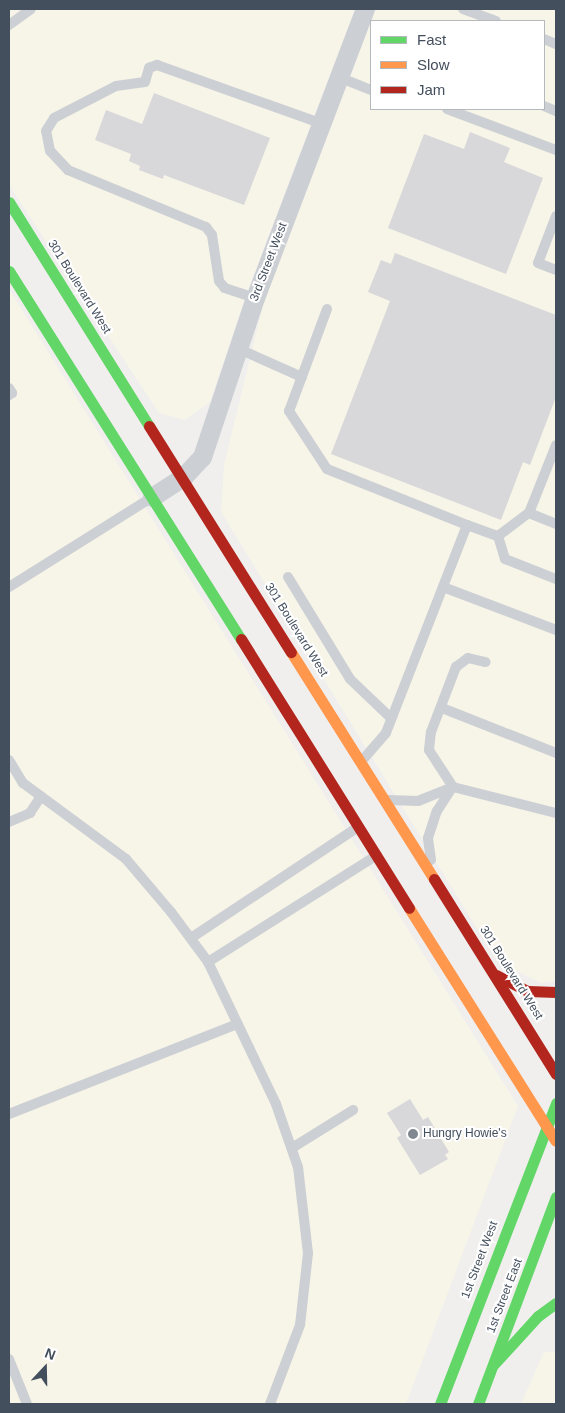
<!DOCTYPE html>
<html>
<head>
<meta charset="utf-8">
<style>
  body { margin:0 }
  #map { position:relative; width:565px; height:1413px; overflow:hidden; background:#f0efee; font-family:Helvetica,sans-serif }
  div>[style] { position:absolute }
  .commercial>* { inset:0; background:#f7f4e8 }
  .building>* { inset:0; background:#d8d8da }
  .lane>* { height:10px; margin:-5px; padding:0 5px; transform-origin:5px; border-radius:5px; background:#cccfd3 }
  .street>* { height:19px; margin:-9.5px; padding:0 9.5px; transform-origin:9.5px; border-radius:9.5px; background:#cccfd3 }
  .fast>* { height:11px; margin:-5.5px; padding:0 5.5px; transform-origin:5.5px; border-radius:5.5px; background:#63d668 }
  .slow>* { height:11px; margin:-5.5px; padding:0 5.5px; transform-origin:5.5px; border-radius:5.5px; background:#ff974d }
  .jam>* { height:11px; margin:-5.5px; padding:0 5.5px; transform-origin:5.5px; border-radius:5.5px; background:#b3261e }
  .dots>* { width:14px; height:14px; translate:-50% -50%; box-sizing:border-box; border:2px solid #fff; border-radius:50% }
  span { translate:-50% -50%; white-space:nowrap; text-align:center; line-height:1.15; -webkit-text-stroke:4px #fff; paint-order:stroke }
  .street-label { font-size:12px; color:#444f5d }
  .poi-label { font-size:12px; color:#444f5d }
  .left { translate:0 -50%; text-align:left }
  .frame { position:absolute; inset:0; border:10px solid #444f5d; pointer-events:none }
  .legend { position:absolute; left:370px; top:20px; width:175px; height:90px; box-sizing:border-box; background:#fff; border:1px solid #b4b9be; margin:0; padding:6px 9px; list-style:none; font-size:15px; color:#444f5d }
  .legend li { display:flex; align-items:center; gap:10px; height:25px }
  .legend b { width:25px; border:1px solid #b4b9be }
  .north { position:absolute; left:20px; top:1343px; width:50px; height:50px; -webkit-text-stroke:4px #fff; paint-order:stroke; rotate:21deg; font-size:14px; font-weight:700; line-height:20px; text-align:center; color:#444f5d }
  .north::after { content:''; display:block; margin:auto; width:18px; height:22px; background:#444f5d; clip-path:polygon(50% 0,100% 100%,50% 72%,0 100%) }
</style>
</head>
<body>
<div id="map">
  <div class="commercial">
    <i style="clip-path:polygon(9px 9px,355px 9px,246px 295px,210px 402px,185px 420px,159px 413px,9px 185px)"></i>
    <i style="clip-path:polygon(evenodd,376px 9px,556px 9px,556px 981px,541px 983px,497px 961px,221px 512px,224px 465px,264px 301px,376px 9px,371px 21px,544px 21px,544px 109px,371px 109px,371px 21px)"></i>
    <i style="clip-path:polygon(9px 289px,518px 1106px,406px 1404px,9px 1404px)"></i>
    <i style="clip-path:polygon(544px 1352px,556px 1352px,556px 1404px,521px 1404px)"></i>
  </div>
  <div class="building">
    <i style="clip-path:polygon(154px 93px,270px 138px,244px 205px,164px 175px,163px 179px,139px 170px,140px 166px,129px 161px,131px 154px,95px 140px,106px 110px,142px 124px)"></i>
    <i style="clip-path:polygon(470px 132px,510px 148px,504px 162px,543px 178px,506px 274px,388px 228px,424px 134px,464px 149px)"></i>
    <i style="clip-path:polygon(395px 253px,556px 315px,556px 397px,530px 465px,523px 462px,501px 520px,331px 454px,390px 301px,368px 292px,381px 260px,391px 264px)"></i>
    <i style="clip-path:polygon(410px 1099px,423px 1120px,428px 1117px,449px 1152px,445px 1155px,448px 1159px,420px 1175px,397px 1138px,401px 1135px,387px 1113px)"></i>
  </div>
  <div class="lane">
    <i style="left:463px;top:9px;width:35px;rotate:20deg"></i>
    <i style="left:9px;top:25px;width:27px;rotate:-36deg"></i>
    <i style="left:544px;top:39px;width:13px;rotate:23deg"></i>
    <i style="left:341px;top:78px;width:32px;rotate:22deg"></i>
    <i style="left:544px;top:106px;width:13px;rotate:23deg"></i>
    <i style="left:447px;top:109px;width:116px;rotate:20.6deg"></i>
    <i style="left:556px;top:216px;width:50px;rotate:111deg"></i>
    <i style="left:538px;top:263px;width:19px;rotate:21deg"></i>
    <i style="left:255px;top:298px;width:32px;rotate:-162deg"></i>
    <i style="left:225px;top:288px;width:9px;rotate:-131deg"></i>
    <i style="left:219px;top:281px;width:47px;rotate:-98.7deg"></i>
    <i style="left:212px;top:235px;width:10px;rotate:-127deg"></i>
    <i style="left:206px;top:227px;width:149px;rotate:-157.6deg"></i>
    <i style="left:68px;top:170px;width:26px;rotate:-133deg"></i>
    <i style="left:50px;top:151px;width:20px;rotate:-101deg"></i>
    <i style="left:46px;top:131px;width:15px;rotate:-58deg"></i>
    <i style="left:54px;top:118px;width:70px;rotate:-27.3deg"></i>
    <i style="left:116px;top:86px;width:29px;rotate:-8deg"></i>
    <i style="left:145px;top:82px;width:15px;rotate:-74deg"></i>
    <i style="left:149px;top:68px;width:9px;rotate:-21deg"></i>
    <i style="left:157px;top:65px;width:176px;rotate:19.6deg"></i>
    <i style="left:327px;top:309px;width:109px;rotate:110.4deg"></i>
    <i style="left:289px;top:411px;width:69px;rotate:56.8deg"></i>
    <i style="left:327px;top:469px;width:151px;rotate:21.8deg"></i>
    <i style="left:467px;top:525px;width:223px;rotate:111.3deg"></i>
    <i style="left:386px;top:733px;width:37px;rotate:131deg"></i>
    <i style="left:239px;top:349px;width:69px;rotate:24deg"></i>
    <i style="left:9px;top:388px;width:6px;rotate:59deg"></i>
    <i style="left:12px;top:393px;width:4px;rotate:146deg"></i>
    <i style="left:529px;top:513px;width:73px;rotate:-68.3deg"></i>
    <i style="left:467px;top:525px;width:33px;rotate:20deg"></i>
    <i style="left:498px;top:536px;width:39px;rotate:-37deg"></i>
    <i style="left:529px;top:513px;width:29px;rotate:22deg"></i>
    <i style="left:498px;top:536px;width:24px;rotate:73deg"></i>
    <i style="left:505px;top:559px;width:55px;rotate:21.4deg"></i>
    <i style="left:288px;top:577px;width:119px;rotate:58.7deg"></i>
    <i style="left:350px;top:679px;width:57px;rotate:43.6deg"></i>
    <i style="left:9px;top:587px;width:168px;rotate:-32.1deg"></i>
    <i style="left:443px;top:587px;width:121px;rotate:20.8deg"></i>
    <i style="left:442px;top:708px;width:123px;rotate:21.5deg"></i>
    <i style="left:9px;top:760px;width:27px;rotate:59deg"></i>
    <i style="left:23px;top:783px;width:128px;rotate:36.4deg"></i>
    <i style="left:126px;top:859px;width:70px;rotate:49.7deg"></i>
    <i style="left:171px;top:912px;width:62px;rotate:53.5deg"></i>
    <i style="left:208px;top:962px;width:157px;rotate:64.4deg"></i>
    <i style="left:276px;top:1104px;width:67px;rotate:70.8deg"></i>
    <i style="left:298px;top:1167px;width:87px;rotate:83.4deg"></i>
    <i style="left:308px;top:1253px;width:72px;rotate:96.3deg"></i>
    <i style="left:300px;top:1325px;width:85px;rotate:110.8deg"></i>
    <i style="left:453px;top:787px;width:44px;rotate:-123deg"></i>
    <i style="left:429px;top:750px;width:18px;rotate:-84deg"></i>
    <i style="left:431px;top:732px;width:70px;rotate:-69deg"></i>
    <i style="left:456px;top:667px;width:15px;rotate:-37deg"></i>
    <i style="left:468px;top:658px;width:18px;rotate:13deg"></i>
    <i style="left:388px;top:800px;width:30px;rotate:2deg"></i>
    <i style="left:418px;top:801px;width:38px;rotate:-22deg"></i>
    <i style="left:453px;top:787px;width:106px;rotate:14.2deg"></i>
    <i style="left:9px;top:822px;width:23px;rotate:-23deg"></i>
    <i style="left:30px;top:813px;width:20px;rotate:-57deg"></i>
    <i style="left:431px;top:860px;width:22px;rotate:-98deg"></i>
    <i style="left:428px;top:838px;width:28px;rotate:-72deg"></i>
    <i style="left:437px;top:811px;width:27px;rotate:-57deg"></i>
    <i style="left:191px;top:938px;width:201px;rotate:-33.6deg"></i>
    <i style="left:208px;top:962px;width:200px;rotate:-32.3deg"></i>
    <i style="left:9px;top:1114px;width:245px;rotate:-21.5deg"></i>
    <i style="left:292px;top:1148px;width:72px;rotate:-31.9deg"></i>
    <i style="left:9px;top:1359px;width:48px;rotate:68.2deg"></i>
  </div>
  <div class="street">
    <i style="left:152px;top:497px;width:38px;rotate:-33deg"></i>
    <i style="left:184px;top:476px;width:26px;rotate:-47deg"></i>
    <i style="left:202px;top:457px;width:168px;rotate:-71.6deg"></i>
    <i style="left:255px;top:298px;width:309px;rotate:-69.2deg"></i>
  </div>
  <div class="fast">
    <i style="left:9px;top:202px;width:264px;rotate:58deg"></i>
    <i style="left:9px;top:271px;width:435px;rotate:57.8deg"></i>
    <i style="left:494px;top:1364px;width:65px;rotate:-47.5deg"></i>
    <i style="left:538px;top:1316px;width:22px;rotate:-36deg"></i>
    <i style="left:440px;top:1404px;width:323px;rotate:-68.9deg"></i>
    <i style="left:478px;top:1404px;width:221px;rotate:-69.4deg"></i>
  </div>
  <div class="slow">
    <i style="left:291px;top:652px;width:268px;rotate:57.8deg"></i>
    <i style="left:409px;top:908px;width:275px;rotate:57.8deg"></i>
  </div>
  <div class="jam">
    <i style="left:149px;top:426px;width:267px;rotate:57.9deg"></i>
    <i style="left:241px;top:639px;width:317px;rotate:58deg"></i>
    <i style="left:434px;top:879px;width:230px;rotate:58deg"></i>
    <i style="left:496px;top:975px;width:36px;rotate:27deg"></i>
    <i style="left:528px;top:991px;width:28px;rotate:2deg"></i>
  </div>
  <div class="dots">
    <i style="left:413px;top:1134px;background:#808790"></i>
  </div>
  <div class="street-label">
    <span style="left:269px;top:262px;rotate:-69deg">3rd Street West</span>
    <span style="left:79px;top:287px;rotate:58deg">301 Boulevard West</span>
    <span style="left:296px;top:630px;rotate:58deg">301 Boulevard West</span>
    <span style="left:511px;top:973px;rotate:58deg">301 Boulevard West</span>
    <span style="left:480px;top:1260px;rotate:-69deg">1st Street West</span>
    <span style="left:505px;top:1296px;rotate:-69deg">1st Street East</span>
  </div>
  <div class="poi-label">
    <span class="left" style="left:423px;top:1134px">Hungry Howie's</span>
  </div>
  <div class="frame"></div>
  <ul class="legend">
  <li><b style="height:6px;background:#63d668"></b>Fast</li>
  <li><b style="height:6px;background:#ff974d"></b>Slow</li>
  <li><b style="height:6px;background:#b3261e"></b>Jam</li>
  </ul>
  <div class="north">N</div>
</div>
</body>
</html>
